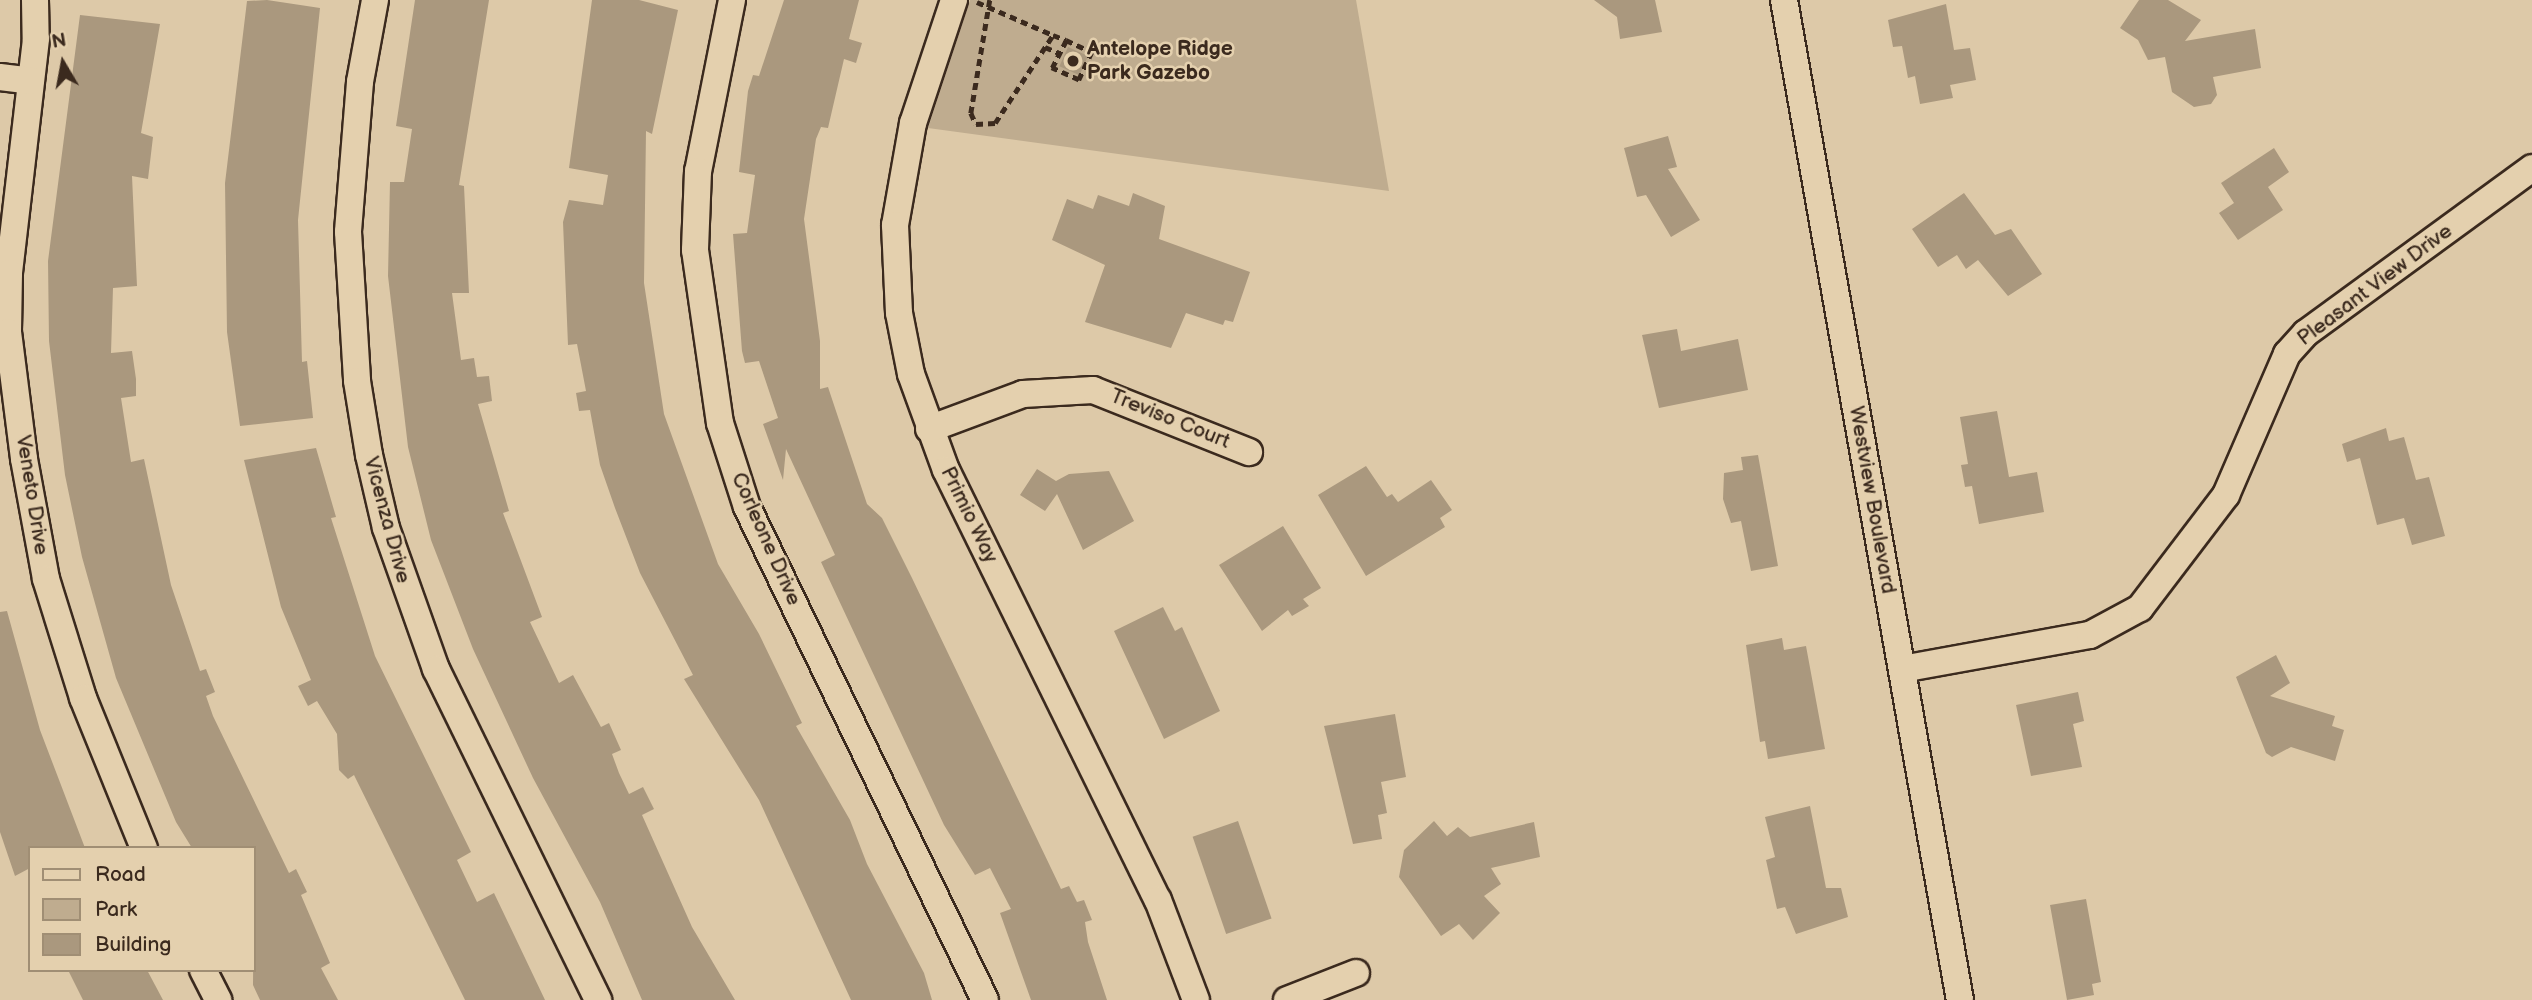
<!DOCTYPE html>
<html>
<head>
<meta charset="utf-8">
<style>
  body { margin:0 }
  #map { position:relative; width:2532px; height:1000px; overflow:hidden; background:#ddc9a8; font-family:"Balsamiq Sans",sans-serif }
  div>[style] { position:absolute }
  .green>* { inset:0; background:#bfac8f }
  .building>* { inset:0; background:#aa987e; transform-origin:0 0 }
  .path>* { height:4.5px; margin-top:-2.25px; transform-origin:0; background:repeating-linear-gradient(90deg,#3b2a1e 0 7px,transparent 0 12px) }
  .roads { filter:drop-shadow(2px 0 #3b2a1e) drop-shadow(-2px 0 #3b2a1e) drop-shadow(0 2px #3b2a1e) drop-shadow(0 -2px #3b2a1e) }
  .minor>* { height:26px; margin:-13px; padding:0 13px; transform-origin:13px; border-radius:13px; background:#e4d0ae }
  .dots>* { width:19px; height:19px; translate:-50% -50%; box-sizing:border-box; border:4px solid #e4d0ae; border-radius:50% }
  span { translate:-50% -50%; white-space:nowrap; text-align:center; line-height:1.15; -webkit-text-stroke:5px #e4d0ae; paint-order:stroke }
  .poi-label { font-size:21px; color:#3b2a1e; font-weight:700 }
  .left { translate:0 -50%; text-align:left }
  .street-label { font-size:21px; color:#3b2a1e }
  .legend { position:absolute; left:28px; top:846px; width:228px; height:126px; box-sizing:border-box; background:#e4d0ae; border:2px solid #a08e74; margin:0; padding:9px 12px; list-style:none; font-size:21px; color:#3b2a1e }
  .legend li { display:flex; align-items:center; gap:14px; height:35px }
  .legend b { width:35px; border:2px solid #a08e74 }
  .north { position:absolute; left:28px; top:28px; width:70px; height:70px; -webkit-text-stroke:5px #e4d0ae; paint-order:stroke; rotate:350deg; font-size:19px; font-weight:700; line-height:28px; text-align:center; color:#3b2a1e }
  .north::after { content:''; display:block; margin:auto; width:24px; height:32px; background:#3b2a1e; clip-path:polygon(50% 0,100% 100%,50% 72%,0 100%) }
</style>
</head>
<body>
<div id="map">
  <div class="green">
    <i style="clip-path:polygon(970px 0,1356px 0,1389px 191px,928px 128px)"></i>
  </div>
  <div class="building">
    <i style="clip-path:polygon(267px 0,320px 8px,298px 220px,302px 362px,307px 361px,313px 418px,240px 426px,227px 332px,225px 183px,247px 1px)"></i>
    <i style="clip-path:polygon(415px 0,489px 0,459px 185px,464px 186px,469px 293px,452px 293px,461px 360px,474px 358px,477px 377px,489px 376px,492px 401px,478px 404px,509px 511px,503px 513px,542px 617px,530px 622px,559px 683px,573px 675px,601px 727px,609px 723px,621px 750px,612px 754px,619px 773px,629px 794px,643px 787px,654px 809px,642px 815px,692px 927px,735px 1000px,642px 1000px,600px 902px,533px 778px,473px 649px,431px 540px,408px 447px,388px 276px,390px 182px,404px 182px,412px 129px,396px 126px)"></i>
    <i style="clip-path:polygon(592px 0,639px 0,678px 10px,652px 134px,646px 131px,644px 283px,664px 414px,718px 564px,759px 634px,802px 723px,796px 726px,850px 820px,867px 864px,924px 973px,932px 1000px,851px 1000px,759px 800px,684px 679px,693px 675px,640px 573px,615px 508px,600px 465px,590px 410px,579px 411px,576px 393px,586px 391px,577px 344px,568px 345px,563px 222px,569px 200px,603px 205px,608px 175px,569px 168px)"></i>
    <i style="clip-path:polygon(784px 0,859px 0,849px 39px,862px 43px,856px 63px,844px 59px,828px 128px,821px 127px,816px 139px,804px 219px,820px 341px,820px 389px,828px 387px,867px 504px,882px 518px,912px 578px,1061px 889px,1069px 886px,1077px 902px,1084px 900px,1092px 920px,1085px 922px,1088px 942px,1107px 1000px,1031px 1000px,1000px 913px,1011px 909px,990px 868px,975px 875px,944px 825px,821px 562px,835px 555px,786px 449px,783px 480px,763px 424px,778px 418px,759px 361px,745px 363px,742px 351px,733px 234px,747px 233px,755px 175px,739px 172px,748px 91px,753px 75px,759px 76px)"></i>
    <i style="clip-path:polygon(1594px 0,1655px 0,1662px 32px,1620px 39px,1617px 17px)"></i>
    <i style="clip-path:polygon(2139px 0,2168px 0,2201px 20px,2185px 41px,2255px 29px,2261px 68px,2213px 77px,2217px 95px,2211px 104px,2194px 107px,2172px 92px,2165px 57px,2148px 60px,2138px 40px,2120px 28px)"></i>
    <i style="clip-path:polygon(1946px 4px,1954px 50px,1970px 48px,1976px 80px,1950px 85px,1953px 98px,1920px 104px,1915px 76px,1908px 78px,1902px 46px,1893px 47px,1888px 20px)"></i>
    <i style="clip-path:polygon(80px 15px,160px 24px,141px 133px,153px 137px,148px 179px,132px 176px,137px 286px,113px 288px,111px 353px,132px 351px,136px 379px,136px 396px,121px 398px,131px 462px,144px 459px,171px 585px,200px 671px,206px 669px,215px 692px,206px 696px,213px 716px,289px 873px,296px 869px,307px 892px,301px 895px,330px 963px,321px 968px,338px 1000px,260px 1000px,253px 985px,254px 848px,192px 848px,176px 822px,116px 678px,82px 557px,65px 475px,49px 341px,48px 261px)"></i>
    <i style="left:1068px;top:47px;width:22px;height:21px;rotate:24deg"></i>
    <i style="clip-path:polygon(1668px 136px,1677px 167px,1668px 169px,1700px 220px,1671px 237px,1646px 195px,1637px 197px,1624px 148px)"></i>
    <i style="clip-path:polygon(2274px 148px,2289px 172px,2268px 187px,2283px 210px,2238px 240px,2219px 213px,2234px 203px,2221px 183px)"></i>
    <i style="clip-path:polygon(1133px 193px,1165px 206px,1159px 239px,1250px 272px,1233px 322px,1225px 320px,1223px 325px,1186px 313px,1171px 348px,1085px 322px,1105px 265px,1052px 240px,1067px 199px,1093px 209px,1098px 195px,1129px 206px)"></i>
    <i style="clip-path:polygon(1964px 193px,1995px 235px,2011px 229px,2042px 274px,2008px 296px,1978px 260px,1966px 269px,1957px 255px,1938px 267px,1912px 229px)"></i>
    <i style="clip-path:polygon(1677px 329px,1681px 351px,1738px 339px,1748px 390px,1659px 408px,1642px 335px)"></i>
    <i style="clip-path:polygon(1997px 411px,2009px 477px,2037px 472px,2044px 512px,1979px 524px,1972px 486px,1965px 487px,1961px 465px,1968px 464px,1960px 417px)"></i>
    <i style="clip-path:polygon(2386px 428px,2389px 441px,2404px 437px,2416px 480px,2429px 477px,2445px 536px,2412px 545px,2404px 518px,2377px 525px,2360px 458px,2347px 462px,2342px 444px)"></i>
    <i style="clip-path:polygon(316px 448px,336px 517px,331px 518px,375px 656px,471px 852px,457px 860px,477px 902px,494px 893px,545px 1000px,465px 1000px,354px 775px,348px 779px,339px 770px,337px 734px,317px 701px,308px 706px,298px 686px,311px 680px,281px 607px,244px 460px)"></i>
    <i style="clip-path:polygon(1758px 455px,1778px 566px,1751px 571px,1741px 521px,1731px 523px,1723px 499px,1724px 473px,1743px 470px,1741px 457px)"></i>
    <i style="clip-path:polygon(1366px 466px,1387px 497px,1392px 494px,1398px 502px,1431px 480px,1452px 510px,1440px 518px,1445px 527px,1366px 576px,1318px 495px)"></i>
    <i style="clip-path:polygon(1037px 469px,1056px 481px,1069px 474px,1109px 471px,1134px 521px,1083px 550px,1057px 494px,1045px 511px,1020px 495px)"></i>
    <i style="clip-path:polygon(1283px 526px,1321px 588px,1303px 599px,1309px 606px,1292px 616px,1288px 610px,1262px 631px,1219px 565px)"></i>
    <i style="clip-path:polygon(1163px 607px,1175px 631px,1182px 627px,1220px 711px,1164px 739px,1114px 631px)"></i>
    <i style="clip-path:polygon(7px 611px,40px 730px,85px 848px,30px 848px,30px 868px,15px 876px,0 832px,0 612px)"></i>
    <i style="clip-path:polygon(1782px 638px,1784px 650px,1806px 646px,1825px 749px,1768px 759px,1765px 741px,1760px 742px,1746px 645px)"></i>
    <i style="clip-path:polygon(2276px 655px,2290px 683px,2270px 696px,2335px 716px,2332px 726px,2344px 730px,2335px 761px,2291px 747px,2272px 757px,2266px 753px,2236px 677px)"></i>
    <i style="clip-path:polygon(2078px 692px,2084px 721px,2073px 724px,2082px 767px,2031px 776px,2016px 705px)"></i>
    <i style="clip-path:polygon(1395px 714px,1406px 777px,1381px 782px,1387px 813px,1378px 815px,1382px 839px,1353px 844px,1324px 726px)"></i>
    <i style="clip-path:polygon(1810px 806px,1826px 888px,1841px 888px,1848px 917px,1796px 934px,1785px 907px,1777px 909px,1766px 860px,1775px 857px,1765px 817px)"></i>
    <i style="left:1238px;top:821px;width:103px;height:48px;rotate:71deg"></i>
    <i style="clip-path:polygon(1434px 821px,1447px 836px,1458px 827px,1470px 837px,1534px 822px,1540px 857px,1491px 868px,1501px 884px,1484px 896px,1500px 913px,1473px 940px,1459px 924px,1441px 936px,1399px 877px,1404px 850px)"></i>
    <i style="clip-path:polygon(2086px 899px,2101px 982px,2092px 984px,2094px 995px,2067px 1000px,2050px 905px)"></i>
    <i style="clip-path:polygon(68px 970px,147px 970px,163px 1000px,83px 1000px)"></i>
  </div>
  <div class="path">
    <i style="left:990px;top:0;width:115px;rotate:99.5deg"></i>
    <i style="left:971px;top:113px;width:12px;rotate:66deg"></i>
    <i style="left:976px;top:124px;width:19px;rotate:-3deg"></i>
    <i style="left:995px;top:123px;width:105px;rotate:-56.6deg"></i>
    <i style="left:1053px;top:35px;width:14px;rotate:21deg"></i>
    <i style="left:977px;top:2px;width:83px;rotate:23.5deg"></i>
    <i style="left:1066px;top:40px;width:29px;rotate:25deg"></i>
    <i style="left:1092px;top:52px;width:31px;rotate:115deg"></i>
    <i style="left:1079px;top:80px;width:30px;rotate:-156deg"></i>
    <i style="left:1052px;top:68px;width:31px;rotate:-63deg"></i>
    <i style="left:1045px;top:47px;width:15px;rotate:23deg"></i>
  </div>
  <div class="roads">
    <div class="minor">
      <i style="left:35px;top:0;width:39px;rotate:89deg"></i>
      <i style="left:36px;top:39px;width:236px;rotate:96.6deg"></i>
      <i style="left:9px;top:273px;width:59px;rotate:91deg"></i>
      <i style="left:8px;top:332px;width:128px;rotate:82.8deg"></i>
      <i style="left:24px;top:459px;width:122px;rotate:79.6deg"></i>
      <i style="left:46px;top:579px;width:125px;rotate:72.7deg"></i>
      <i style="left:83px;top:698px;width:162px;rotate:67.9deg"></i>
      <i style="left:375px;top:0;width:83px;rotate:100.4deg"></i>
      <i style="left:360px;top:82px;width:150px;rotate:94.6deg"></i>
      <i style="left:348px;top:232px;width:149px;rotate:86.5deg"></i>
      <i style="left:357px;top:381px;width:75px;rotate:80.8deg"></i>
      <i style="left:369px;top:455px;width:75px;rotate:76.9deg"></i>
      <i style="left:386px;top:528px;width:150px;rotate:70.5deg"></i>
      <i style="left:436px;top:669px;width:369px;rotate:63.9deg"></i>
      <i style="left:732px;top:0;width:174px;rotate:101.2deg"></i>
      <i style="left:698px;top:171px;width:79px;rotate:92.2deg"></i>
      <i style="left:695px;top:250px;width:175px;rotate:81.8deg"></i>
      <i style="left:720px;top:423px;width:88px;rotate:72.2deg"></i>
      <i style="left:747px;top:507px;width:547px;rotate:64.23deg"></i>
      <i style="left:954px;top:0;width:130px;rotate:108.4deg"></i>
      <i style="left:913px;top:123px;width:104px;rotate:100deg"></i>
      <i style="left:895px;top:225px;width:88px;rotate:87.4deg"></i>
      <i style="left:899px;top:313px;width:62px;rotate:78.9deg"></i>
      <i style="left:911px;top:374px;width:102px;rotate:70deg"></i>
      <i style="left:946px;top:470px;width:479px;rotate:63.8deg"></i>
      <i style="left:1158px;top:900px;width:107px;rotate:69.2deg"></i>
      <i style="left:1784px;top:0;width:1015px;rotate:80.02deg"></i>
      <i style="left:0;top:77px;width:31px;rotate:7deg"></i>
      <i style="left:929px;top:429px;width:100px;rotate:-20.4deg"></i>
      <i style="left:1023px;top:394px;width:70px;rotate:-3.3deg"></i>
      <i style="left:1093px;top:390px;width:168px;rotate:21.7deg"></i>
      <i style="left:1902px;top:669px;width:191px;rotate:-10.3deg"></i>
      <i style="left:2090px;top:635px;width:57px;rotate:-28.4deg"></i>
      <i style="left:2140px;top:608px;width:142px;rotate:-52.7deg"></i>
      <i style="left:2226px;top:495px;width:154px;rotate:-66.6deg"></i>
      <i style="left:2287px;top:354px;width:28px;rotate:-48deg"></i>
      <i style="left:2306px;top:333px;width:280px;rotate:-36.1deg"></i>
      <i style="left:203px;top:970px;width:34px;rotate:63deg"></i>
      <i style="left:1287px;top:1000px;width:74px;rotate:-21.4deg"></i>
    </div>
  </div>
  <div class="dots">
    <i style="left:1073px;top:61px;background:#3b2a1e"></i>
  </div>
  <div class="poi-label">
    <span class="left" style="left:1087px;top:61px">Antelope Ridge<br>Park Gazebo</span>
  </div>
  <div class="street-label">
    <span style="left:2375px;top:285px;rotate:-37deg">Pleasant View Drive</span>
    <span style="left:1170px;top:419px;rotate:22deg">Treviso Court</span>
    <span style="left:32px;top:495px;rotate:81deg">Veneto Drive</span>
    <span style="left:1872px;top:500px;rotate:80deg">Westview Boulevard</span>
    <span style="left:969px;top:515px;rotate:64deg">Primio Way</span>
    <span style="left:387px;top:520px;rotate:75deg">Vicenza Drive</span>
    <span style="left:766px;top:539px;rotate:66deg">Corleone Drive</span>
  </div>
  <ul class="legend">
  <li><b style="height:9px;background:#e4d0ae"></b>Road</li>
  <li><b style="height:19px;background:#bfac8f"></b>Park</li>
  <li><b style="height:19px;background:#aa987e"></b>Building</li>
  </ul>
  <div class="north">N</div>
</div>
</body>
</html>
